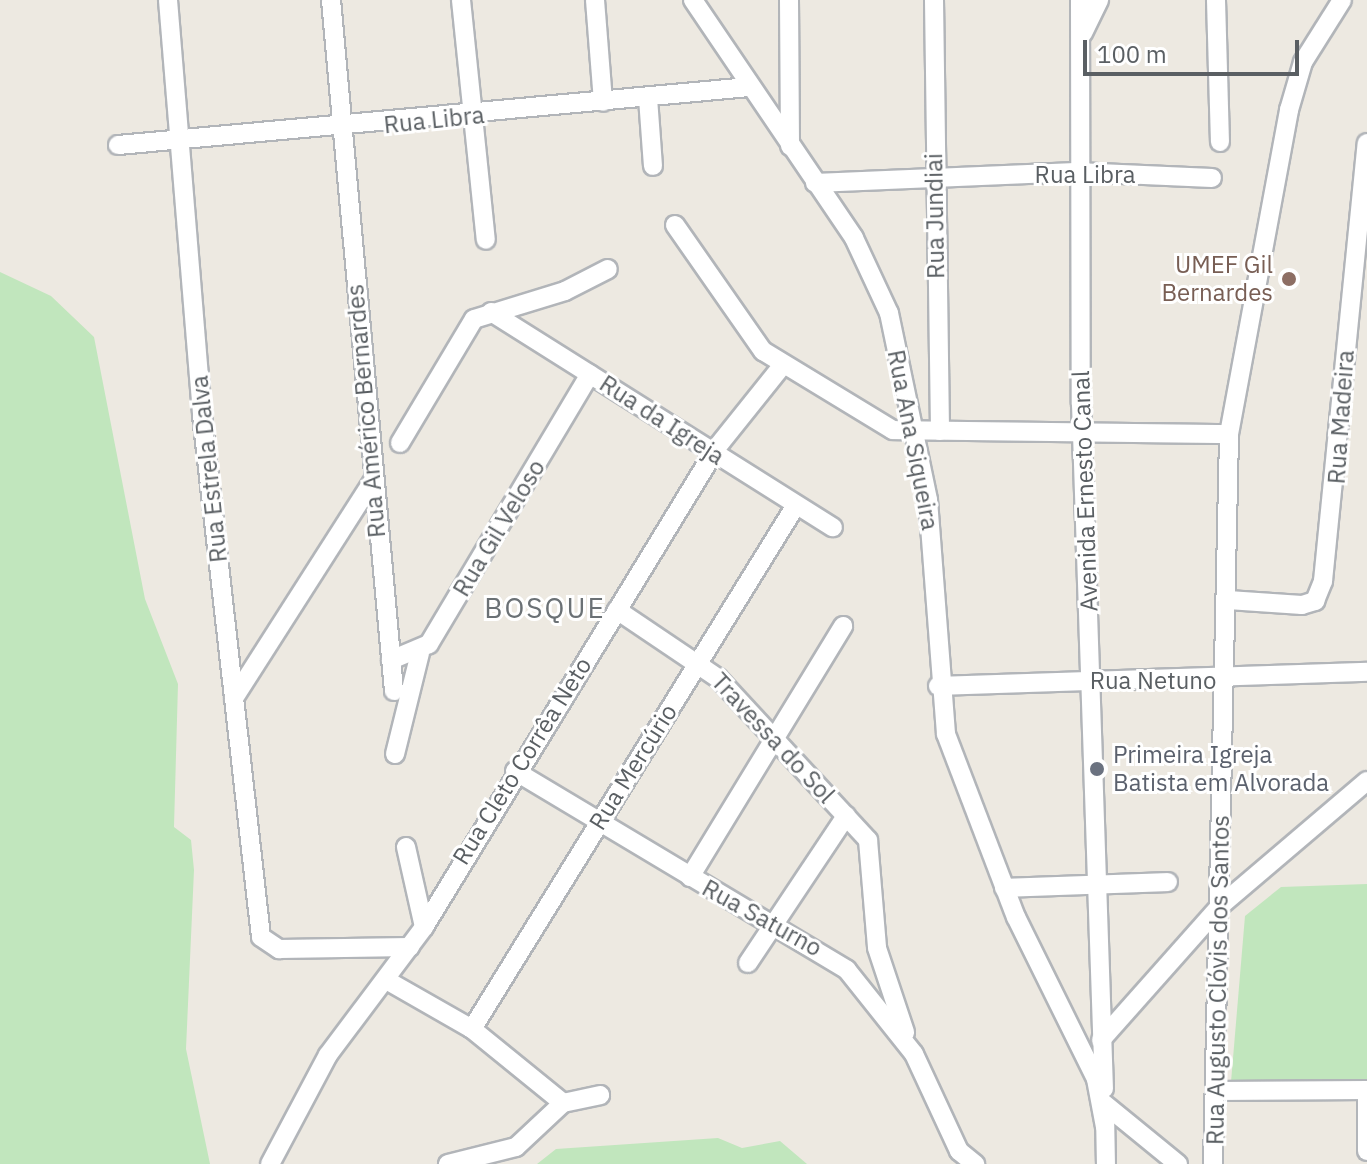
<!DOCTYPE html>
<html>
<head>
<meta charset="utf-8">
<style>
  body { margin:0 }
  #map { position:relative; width:1367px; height:1164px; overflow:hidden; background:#ede9e1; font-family:"IBM Plex Sans",sans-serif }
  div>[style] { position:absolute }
  .green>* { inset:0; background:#c1e6bd }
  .roads { filter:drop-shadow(2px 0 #b2b5b9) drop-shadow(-2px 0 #b2b5b9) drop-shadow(0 2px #b2b5b9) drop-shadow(0 -2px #b2b5b9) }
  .minor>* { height:18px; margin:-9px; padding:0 9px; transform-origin:9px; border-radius:9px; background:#fff }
  .dots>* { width:22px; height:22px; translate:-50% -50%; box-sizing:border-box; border:4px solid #fff; border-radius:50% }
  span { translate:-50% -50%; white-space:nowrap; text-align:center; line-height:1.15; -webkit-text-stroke:6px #fff; paint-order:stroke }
  .street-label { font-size:24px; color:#5a5f63 }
  .education-label { font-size:24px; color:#785e54 }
  .right { translate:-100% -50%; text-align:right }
  .worship-label { font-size:24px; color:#5b616d }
  .left { translate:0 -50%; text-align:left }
  .quarter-label { font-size:28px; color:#6b7175; letter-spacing:2px }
  .scale { position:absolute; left:1083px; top:40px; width:216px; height:36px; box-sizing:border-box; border:4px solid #5a5f63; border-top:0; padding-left:10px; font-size:24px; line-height:28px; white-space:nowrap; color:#5a5f63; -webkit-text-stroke:6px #fff; paint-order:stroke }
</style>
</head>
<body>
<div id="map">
  <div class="green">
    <i style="clip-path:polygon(0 272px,51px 296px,94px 337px,145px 599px,178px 684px,174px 827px,191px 840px,194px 870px,186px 1049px,210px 1164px,0 1164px)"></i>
    <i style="clip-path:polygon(1367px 884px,1367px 1083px,1231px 1082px,1245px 916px,1281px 887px)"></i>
    <i style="clip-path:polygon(718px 1138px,742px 1148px,780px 1141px,807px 1164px,537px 1164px,556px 1149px)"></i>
  </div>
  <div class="roads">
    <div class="minor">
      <i style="left:168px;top:0;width:416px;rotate:85.3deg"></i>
      <i style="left:202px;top:415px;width:525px;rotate:83.55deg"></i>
      <i style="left:261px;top:937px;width:22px;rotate:34deg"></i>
      <i style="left:279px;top:949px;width:131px;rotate:-0.9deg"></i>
      <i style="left:331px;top:0;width:694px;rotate:84.79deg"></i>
      <i style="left:461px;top:0;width:241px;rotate:84.1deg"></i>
      <i style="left:595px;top:0;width:102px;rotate:85.5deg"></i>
      <i style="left:693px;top:0;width:287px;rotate:55.9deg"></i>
      <i style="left:854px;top:238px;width:83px;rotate:65deg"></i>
      <i style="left:889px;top:313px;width:191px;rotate:78.2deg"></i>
      <i style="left:928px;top:500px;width:235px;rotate:85.6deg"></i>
      <i style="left:946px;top:734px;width:196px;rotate:69.1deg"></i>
      <i style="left:1016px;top:917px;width:181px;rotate:63.7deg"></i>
      <i style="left:1096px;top:1079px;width:49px;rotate:79.4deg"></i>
      <i style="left:789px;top:0;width:146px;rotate:89.6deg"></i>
      <i style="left:934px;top:0;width:431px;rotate:89.2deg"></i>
      <i style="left:1080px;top:0;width:404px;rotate:89.9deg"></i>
      <i style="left:1081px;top:404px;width:685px;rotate:88.08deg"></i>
      <i style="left:1216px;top:0;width:142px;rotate:88.4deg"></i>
      <i style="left:1083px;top:33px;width:37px;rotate:-64deg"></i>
      <i style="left:648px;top:98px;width:68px;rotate:85.8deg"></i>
      <i style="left:118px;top:145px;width:634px;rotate:-5.25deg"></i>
      <i style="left:815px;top:183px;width:261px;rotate:-2.4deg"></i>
      <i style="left:1076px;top:172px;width:136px;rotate:2.5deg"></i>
      <i style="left:675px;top:225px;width:154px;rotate:55.1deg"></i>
      <i style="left:763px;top:351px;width:152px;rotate:31.3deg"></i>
      <i style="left:893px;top:430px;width:336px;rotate:0.7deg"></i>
      <i style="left:491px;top:312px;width:404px;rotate:32.2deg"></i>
      <i style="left:400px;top:443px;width:144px;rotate:-59.2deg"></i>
      <i style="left:474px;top:319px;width:95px;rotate:-17.1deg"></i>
      <i style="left:565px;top:291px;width:48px;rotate:-27.1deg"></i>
      <i style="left:1228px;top:600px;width:74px;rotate:3.9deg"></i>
      <i style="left:1302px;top:605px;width:14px;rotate:-17deg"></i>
      <i style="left:1315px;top:601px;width:22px;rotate:-68deg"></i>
      <i style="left:1323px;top:581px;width:440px;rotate:-84.3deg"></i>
      <i style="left:617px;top:610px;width:122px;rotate:34deg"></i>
      <i style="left:718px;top:678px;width:221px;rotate:47.2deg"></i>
      <i style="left:868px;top:840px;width:108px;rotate:85.2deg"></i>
      <i style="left:877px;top:948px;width:89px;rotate:71.6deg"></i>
      <i style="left:391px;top:660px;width:41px;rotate:-22.8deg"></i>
      <i style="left:429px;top:644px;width:314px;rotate:-59.2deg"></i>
      <i style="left:938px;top:686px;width:429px;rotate:-1.9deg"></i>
      <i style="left:234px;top:698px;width:256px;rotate:-57.4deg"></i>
      <i style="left:395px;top:754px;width:104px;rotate:-76.1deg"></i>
      <i style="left:515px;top:771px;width:387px;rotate:30.9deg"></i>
      <i style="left:847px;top:970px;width:107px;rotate:51.4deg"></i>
      <i style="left:914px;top:1054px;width:107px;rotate:65.1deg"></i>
      <i style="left:959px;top:1151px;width:21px;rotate:39deg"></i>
      <i style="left:406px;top:847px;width:82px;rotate:77.3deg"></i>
      <i style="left:690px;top:877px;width:294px;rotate:-58.6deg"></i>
      <i style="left:1004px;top:888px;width:164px;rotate:-2.1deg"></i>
      <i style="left:748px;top:963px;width:177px;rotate:-56.3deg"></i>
      <i style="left:388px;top:981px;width:97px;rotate:29.7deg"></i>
      <i style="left:472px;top:1029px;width:117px;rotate:39.1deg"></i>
      <i style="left:472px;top:1029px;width:616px;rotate:-58.27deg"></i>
      <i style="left:1101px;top:1040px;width:179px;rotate:-48.4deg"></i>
      <i style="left:1220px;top:906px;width:193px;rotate:-40.4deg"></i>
      <i style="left:1367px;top:1090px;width:61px;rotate:90deg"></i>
      <i style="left:1216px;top:1091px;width:151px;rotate:-0.4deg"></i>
      <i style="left:1102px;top:1102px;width:98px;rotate:39.2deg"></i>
      <i style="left:563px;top:1103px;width:38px;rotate:-12deg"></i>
      <i style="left:1105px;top:1114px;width:50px;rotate:88.9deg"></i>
      <i style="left:270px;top:1164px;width:123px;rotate:-62deg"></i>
      <i style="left:328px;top:1055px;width:160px;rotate:-53.1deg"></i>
      <i style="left:424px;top:927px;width:562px;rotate:-58.6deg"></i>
      <i style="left:717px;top:447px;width:104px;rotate:-51.3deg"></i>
      <i style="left:448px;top:1164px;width:70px;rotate:-14deg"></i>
      <i style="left:516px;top:1147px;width:64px;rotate:-43.1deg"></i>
      <i style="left:1213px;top:1164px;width:730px;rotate:-88.74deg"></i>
      <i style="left:1229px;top:434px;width:330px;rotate:-79.5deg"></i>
      <i style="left:1289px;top:110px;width:50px;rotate:-73.7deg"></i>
      <i style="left:1303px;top:62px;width:73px;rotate:-57.8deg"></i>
    </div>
  </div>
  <div class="dots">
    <i style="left:1289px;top:279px;background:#8d6e63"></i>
    <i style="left:1097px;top:769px;background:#6b7280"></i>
  </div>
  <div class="street-label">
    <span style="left:434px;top:120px;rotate:-6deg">Rua Libra</span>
    <span style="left:1085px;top:175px">Rua Libra</span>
    <span style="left:935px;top:216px;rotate:-91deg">Rua Jundiai</span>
    <span style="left:366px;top:411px;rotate:-95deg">Rua Américo Bernardes</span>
    <span style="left:1341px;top:417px;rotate:-86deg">Rua Madeira</span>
    <span style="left:662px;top:420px;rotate:33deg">Rua da Igreja</span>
    <span style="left:913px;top:440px;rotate:79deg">Rua Ana Siqueira</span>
    <span style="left:209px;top:469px;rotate:-96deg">Rua Estrela Dalva</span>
    <span style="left:1085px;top:491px;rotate:-92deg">Avenida Ernesto Canal</span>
    <span style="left:499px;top:528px;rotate:-59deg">Rua Gil Veloso</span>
    <span style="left:1153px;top:681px">Rua Netuno</span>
    <span style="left:773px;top:738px;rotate:47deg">Travessa do Sol</span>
    <span style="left:522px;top:761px;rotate:-58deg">Rua Cleto Corrêa Neto</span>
    <span style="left:633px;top:767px;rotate:-58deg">Rua Mercúrio</span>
    <span style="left:762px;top:918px;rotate:29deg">Rua Saturno</span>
    <span style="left:1218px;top:980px;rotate:-89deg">Rua Augusto Clóvis dos Santos</span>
  </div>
  <div class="education-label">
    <span class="right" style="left:1273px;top:279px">UMEF Gil<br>Bernardes</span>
  </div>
  <div class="worship-label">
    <span class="left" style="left:1113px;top:769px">Primeira Igreja<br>Batista em Alvorada</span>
  </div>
  <div class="quarter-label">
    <span style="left:545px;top:608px">BOSQUE</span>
  </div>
  <div class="scale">100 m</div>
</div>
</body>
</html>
